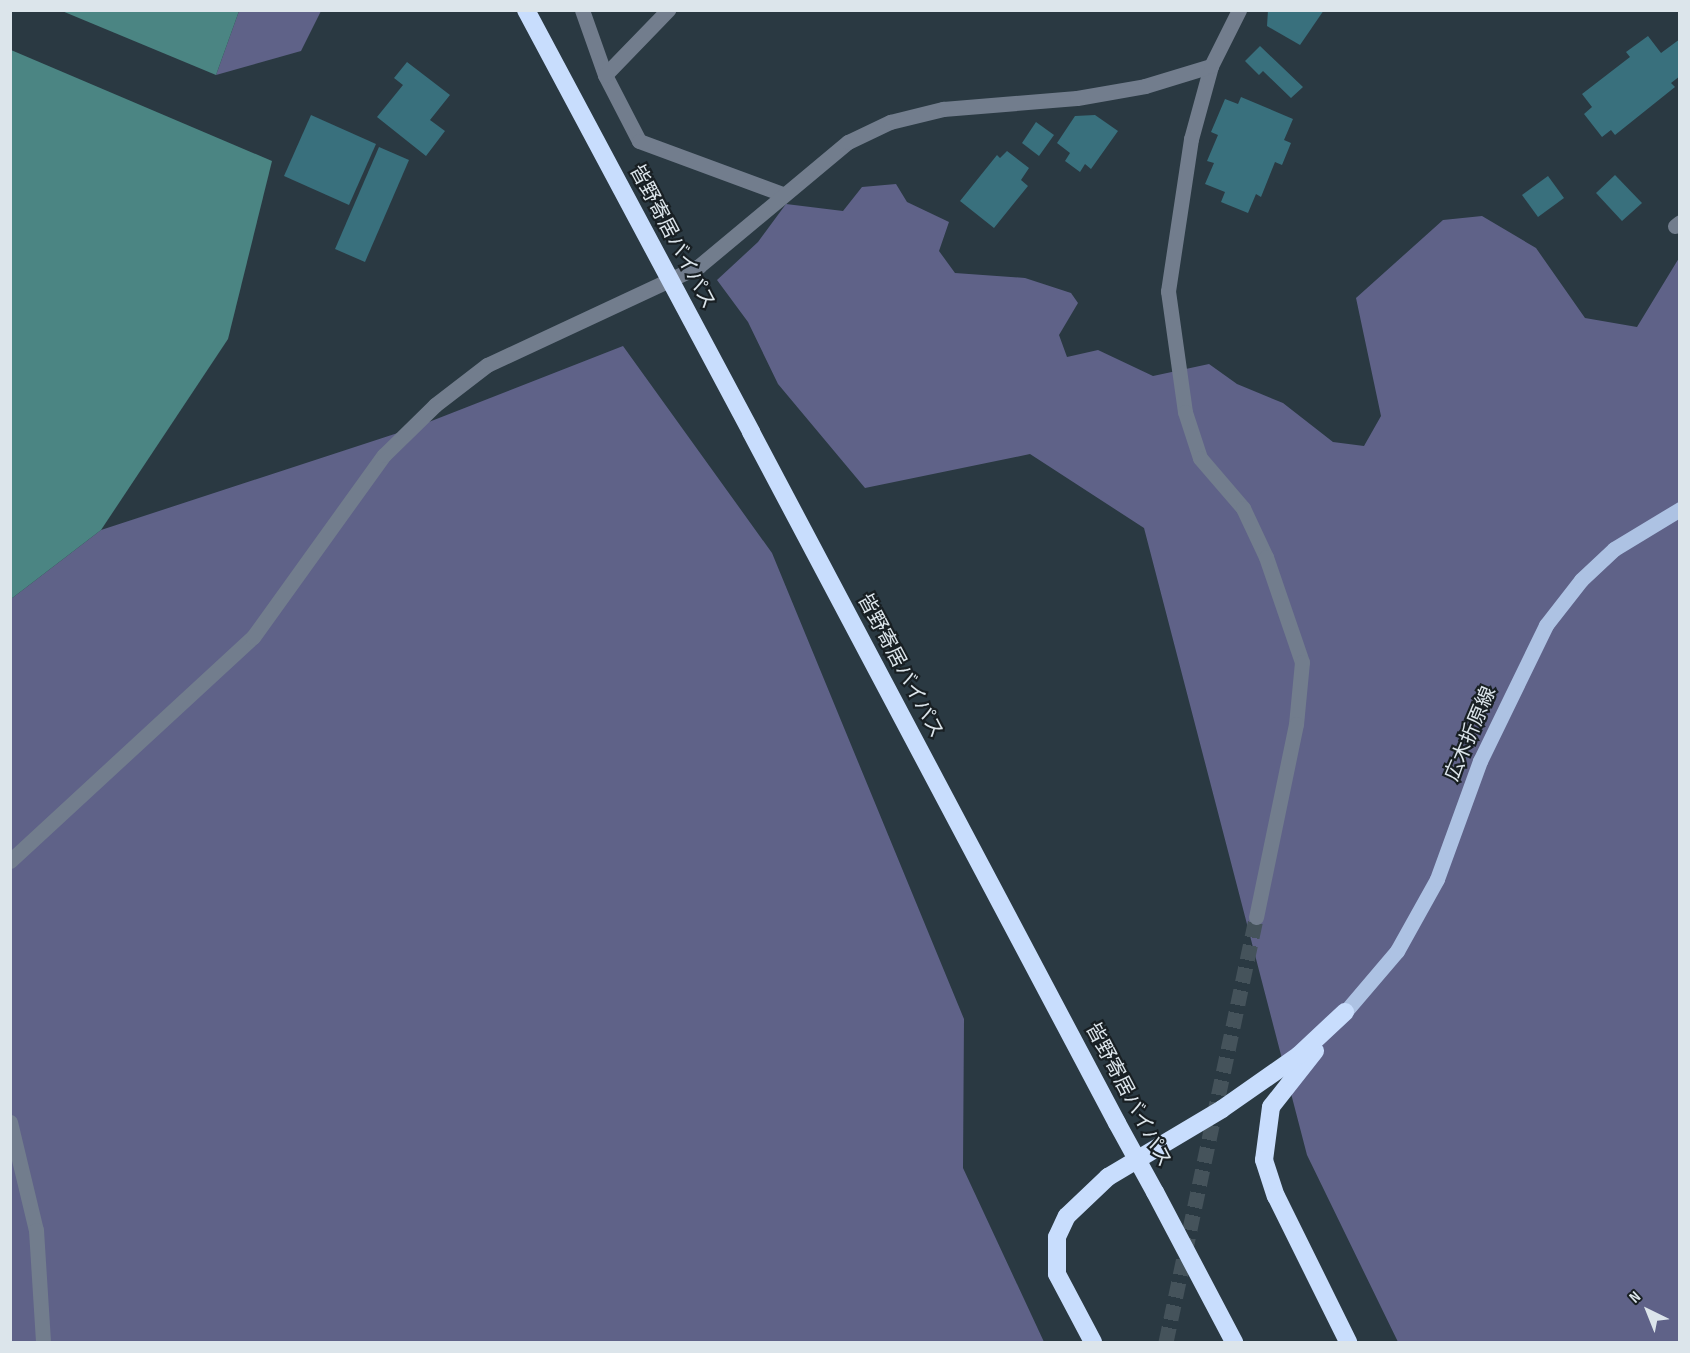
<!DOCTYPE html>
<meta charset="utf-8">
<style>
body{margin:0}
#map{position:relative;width:1690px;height:1353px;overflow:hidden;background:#2a3942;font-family:"Sofia Sans Condensed","Noto Sans JP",sans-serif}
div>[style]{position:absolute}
.forest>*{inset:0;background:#5f6288}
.water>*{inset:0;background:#4b8583}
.building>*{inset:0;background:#39707d}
.minor-tunnel>*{height:15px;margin-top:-7.5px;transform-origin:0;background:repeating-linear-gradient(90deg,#45535b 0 15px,transparent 0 23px)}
.minor>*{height:15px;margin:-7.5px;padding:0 7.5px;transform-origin:7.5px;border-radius:7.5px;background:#727d8d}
.major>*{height:15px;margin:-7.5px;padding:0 7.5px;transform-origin:7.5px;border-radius:7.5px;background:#adc2e3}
.highway>*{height:18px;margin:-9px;padding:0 9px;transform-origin:9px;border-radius:9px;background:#c8ddfd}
.highway-bridge>*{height:18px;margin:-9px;padding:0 9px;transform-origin:9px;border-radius:9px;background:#c8ddfd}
span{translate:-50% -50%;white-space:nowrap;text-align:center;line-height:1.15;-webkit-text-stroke:4.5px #181f23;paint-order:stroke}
.street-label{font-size:20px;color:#dce5eb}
.frame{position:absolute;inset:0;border:12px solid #dce5eb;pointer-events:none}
.north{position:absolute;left:1618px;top:1281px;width:60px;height:60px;-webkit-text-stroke:4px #181f23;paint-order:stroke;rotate:317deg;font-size:16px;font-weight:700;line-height:24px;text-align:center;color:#dce5eb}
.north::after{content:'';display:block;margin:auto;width:21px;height:27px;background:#dce5eb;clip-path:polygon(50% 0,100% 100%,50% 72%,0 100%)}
</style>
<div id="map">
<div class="forest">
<div style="clip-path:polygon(239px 11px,321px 11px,301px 51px,216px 75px)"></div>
<div style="clip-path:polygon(896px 184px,907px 202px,949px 222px,939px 251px,955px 273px,1025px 278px,1071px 293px,1078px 303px,1059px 335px,1067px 357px,1098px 350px,1153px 376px,1209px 364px,1237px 384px,1283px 403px,1333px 442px,1364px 446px,1381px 416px,1356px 298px,1443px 220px,1482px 216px,1536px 248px,1585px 318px,1637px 327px,1679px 258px,1679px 1342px,1398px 1342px,1307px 1155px,1144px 528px,1030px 454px,865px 488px,778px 384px,748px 322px,717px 280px,758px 242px,786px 204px,843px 211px,862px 187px)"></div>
<div style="clip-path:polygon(623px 346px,772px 553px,964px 1019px,963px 1168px,1044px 1342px,11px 1342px,11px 599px,101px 530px,416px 427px)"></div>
</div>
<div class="water">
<div style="clip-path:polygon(62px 11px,239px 11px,216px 75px)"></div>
<div style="clip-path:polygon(11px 50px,272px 161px,228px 339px,101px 530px,11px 599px)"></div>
</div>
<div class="building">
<div style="clip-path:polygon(1268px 10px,1324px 10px,1300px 45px,1267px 26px)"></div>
<div style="clip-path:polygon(1648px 36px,1661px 53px,1680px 39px,1680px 76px,1671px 83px,1675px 87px,1615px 135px,1611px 130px,1602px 137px,1584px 114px,1592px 107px,1582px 94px,1630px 57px,1626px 52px)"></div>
<div style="clip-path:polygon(1260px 46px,1303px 87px,1291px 98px,1263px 71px,1259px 75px,1245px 61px)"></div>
<div style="clip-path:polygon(407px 62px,450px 95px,430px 120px,445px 131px,426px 156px,377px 117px,403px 85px,394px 78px)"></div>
<div style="clip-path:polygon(1241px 97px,1293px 119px,1284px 140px,1291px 143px,1282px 165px,1275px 162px,1261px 197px,1256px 194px,1248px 213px,1221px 202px,1225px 192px,1205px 184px,1214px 163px,1207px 161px,1218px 135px,1211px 132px,1225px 99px,1238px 104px)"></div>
<div style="clip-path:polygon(311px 115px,376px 144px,349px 205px,284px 176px)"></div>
<div style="clip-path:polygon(1095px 115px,1118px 131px,1091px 169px,1085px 164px,1080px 172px,1065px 161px,1070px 153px,1057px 143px,1075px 116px)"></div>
<div style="clip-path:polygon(1036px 122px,1054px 135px,1039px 156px,1022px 143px)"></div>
<div style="clip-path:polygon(379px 147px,409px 160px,365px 262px,335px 249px)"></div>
<div style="clip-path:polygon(1007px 151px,1029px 168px,1021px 180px,1028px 186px,994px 228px,960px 201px,997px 155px,1000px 158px)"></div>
<div style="clip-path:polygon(1615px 175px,1642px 203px,1622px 221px,1596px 193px)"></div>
<div style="clip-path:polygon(1548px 176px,1564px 198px,1538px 217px,1522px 195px)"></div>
</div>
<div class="minor-tunnel">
<div style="left:1166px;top:1342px;width:434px;rotate:-78deg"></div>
</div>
<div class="minor">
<div style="left:582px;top:10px;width:69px;rotate:70.5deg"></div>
<div style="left:605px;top:75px;width:74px;rotate:62.7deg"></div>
<div style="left:639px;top:141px;width:153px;rotate:20.3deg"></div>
<div style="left:1211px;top:66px;width:76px;rotate:105.3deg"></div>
<div style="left:1191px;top:139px;width:154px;rotate:98.6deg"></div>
<div style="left:1168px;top:291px;width:122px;rotate:82deg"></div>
<div style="left:1185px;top:412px;width:48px;rotate:71.9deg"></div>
<div style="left:1200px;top:458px;width:66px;rotate:49.3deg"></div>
<div style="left:1243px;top:508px;width:54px;rotate:64.9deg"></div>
<div style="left:1266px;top:557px;width:111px;rotate:71.1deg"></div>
<div style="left:1302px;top:662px;width:62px;rotate:95.5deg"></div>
<div style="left:1296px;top:724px;width:197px;rotate:101.7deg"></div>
<div style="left:605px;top:75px;width:91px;rotate:-45.9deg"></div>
<div style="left:1675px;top:226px;width:6px;rotate:-39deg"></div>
<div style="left:10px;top:861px;width:330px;rotate:-42.7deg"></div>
<div style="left:253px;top:637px;width:224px;rotate:-54.3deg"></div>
<div style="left:384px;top:455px;width:71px;rotate:-44.4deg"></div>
<div style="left:435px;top:405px;width:66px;rotate:-37.6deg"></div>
<div style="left:487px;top:365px;width:234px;rotate:-25deg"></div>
<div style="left:699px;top:266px;width:194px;rotate:-39.8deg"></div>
<div style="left:848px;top:142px;width:47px;rotate:-25.5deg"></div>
<div style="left:890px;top:122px;width:55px;rotate:-13.8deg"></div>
<div style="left:943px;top:109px;width:134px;rotate:-4.7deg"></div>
<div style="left:1077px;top:98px;width:69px;rotate:-10deg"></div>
<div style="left:1145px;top:86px;width:69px;rotate:-16.9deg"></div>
<div style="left:1211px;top:66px;width:63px;rotate:-63.4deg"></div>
<div style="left:10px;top:1122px;width:111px;rotate:76.5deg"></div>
<div style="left:36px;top:1230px;width:112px;rotate:86.4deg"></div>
</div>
<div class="major">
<div style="left:1345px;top:1012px;width:80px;rotate:-49.6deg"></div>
<div style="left:1397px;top:951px;width:82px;rotate:-60.9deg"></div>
<div style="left:1437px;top:879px;width:126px;rotate:-70deg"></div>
<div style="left:1480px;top:761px;width:151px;rotate:-64.1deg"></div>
<div style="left:1546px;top:625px;width:57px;rotate:-52.1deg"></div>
<div style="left:1581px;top:580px;width:45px;rotate:-43.2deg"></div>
<div style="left:1614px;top:549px;width:77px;rotate:-31.2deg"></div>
</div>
<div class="highway">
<div style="left:751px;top:432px;width:782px;rotate:62.09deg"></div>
<div style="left:1315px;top:1051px;width:71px;rotate:128.2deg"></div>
<div style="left:1271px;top:1107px;width:53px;rotate:97.5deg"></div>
<div style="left:1264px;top:1160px;width:38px;rotate:72deg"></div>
<div style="left:1276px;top:1196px;width:163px;rotate:63.7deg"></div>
<div style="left:1155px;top:1192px;width:170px;rotate:62.2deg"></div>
<div style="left:1093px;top:1342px;width:77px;rotate:-117.9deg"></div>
<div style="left:1057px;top:1274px;width:37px;rotate:-90deg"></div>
<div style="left:1057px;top:1237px;width:23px;rotate:-65deg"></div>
<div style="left:1067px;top:1216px;width:57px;rotate:-43.6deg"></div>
<div style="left:1108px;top:1177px;width:133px;rotate:-30.8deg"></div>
<div style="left:1222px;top:1109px;width:94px;rotate:-35deg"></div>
<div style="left:1299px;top:1055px;width:63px;rotate:-43.1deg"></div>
</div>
<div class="highway-bridge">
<div style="left:526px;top:10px;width:478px;rotate:61.9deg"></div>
<div style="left:1117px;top:1123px;width:79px;rotate:61.2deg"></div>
</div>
<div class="street-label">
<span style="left:672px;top:237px;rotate:62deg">皆野寄居バイパス</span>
<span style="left:900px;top:666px;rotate:62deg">皆野寄居バイパス</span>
<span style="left:1471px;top:734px;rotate:-67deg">広木折原線</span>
<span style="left:1128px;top:1095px;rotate:62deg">皆野寄居バイパス</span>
</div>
<div class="frame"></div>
<div class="north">N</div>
</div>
